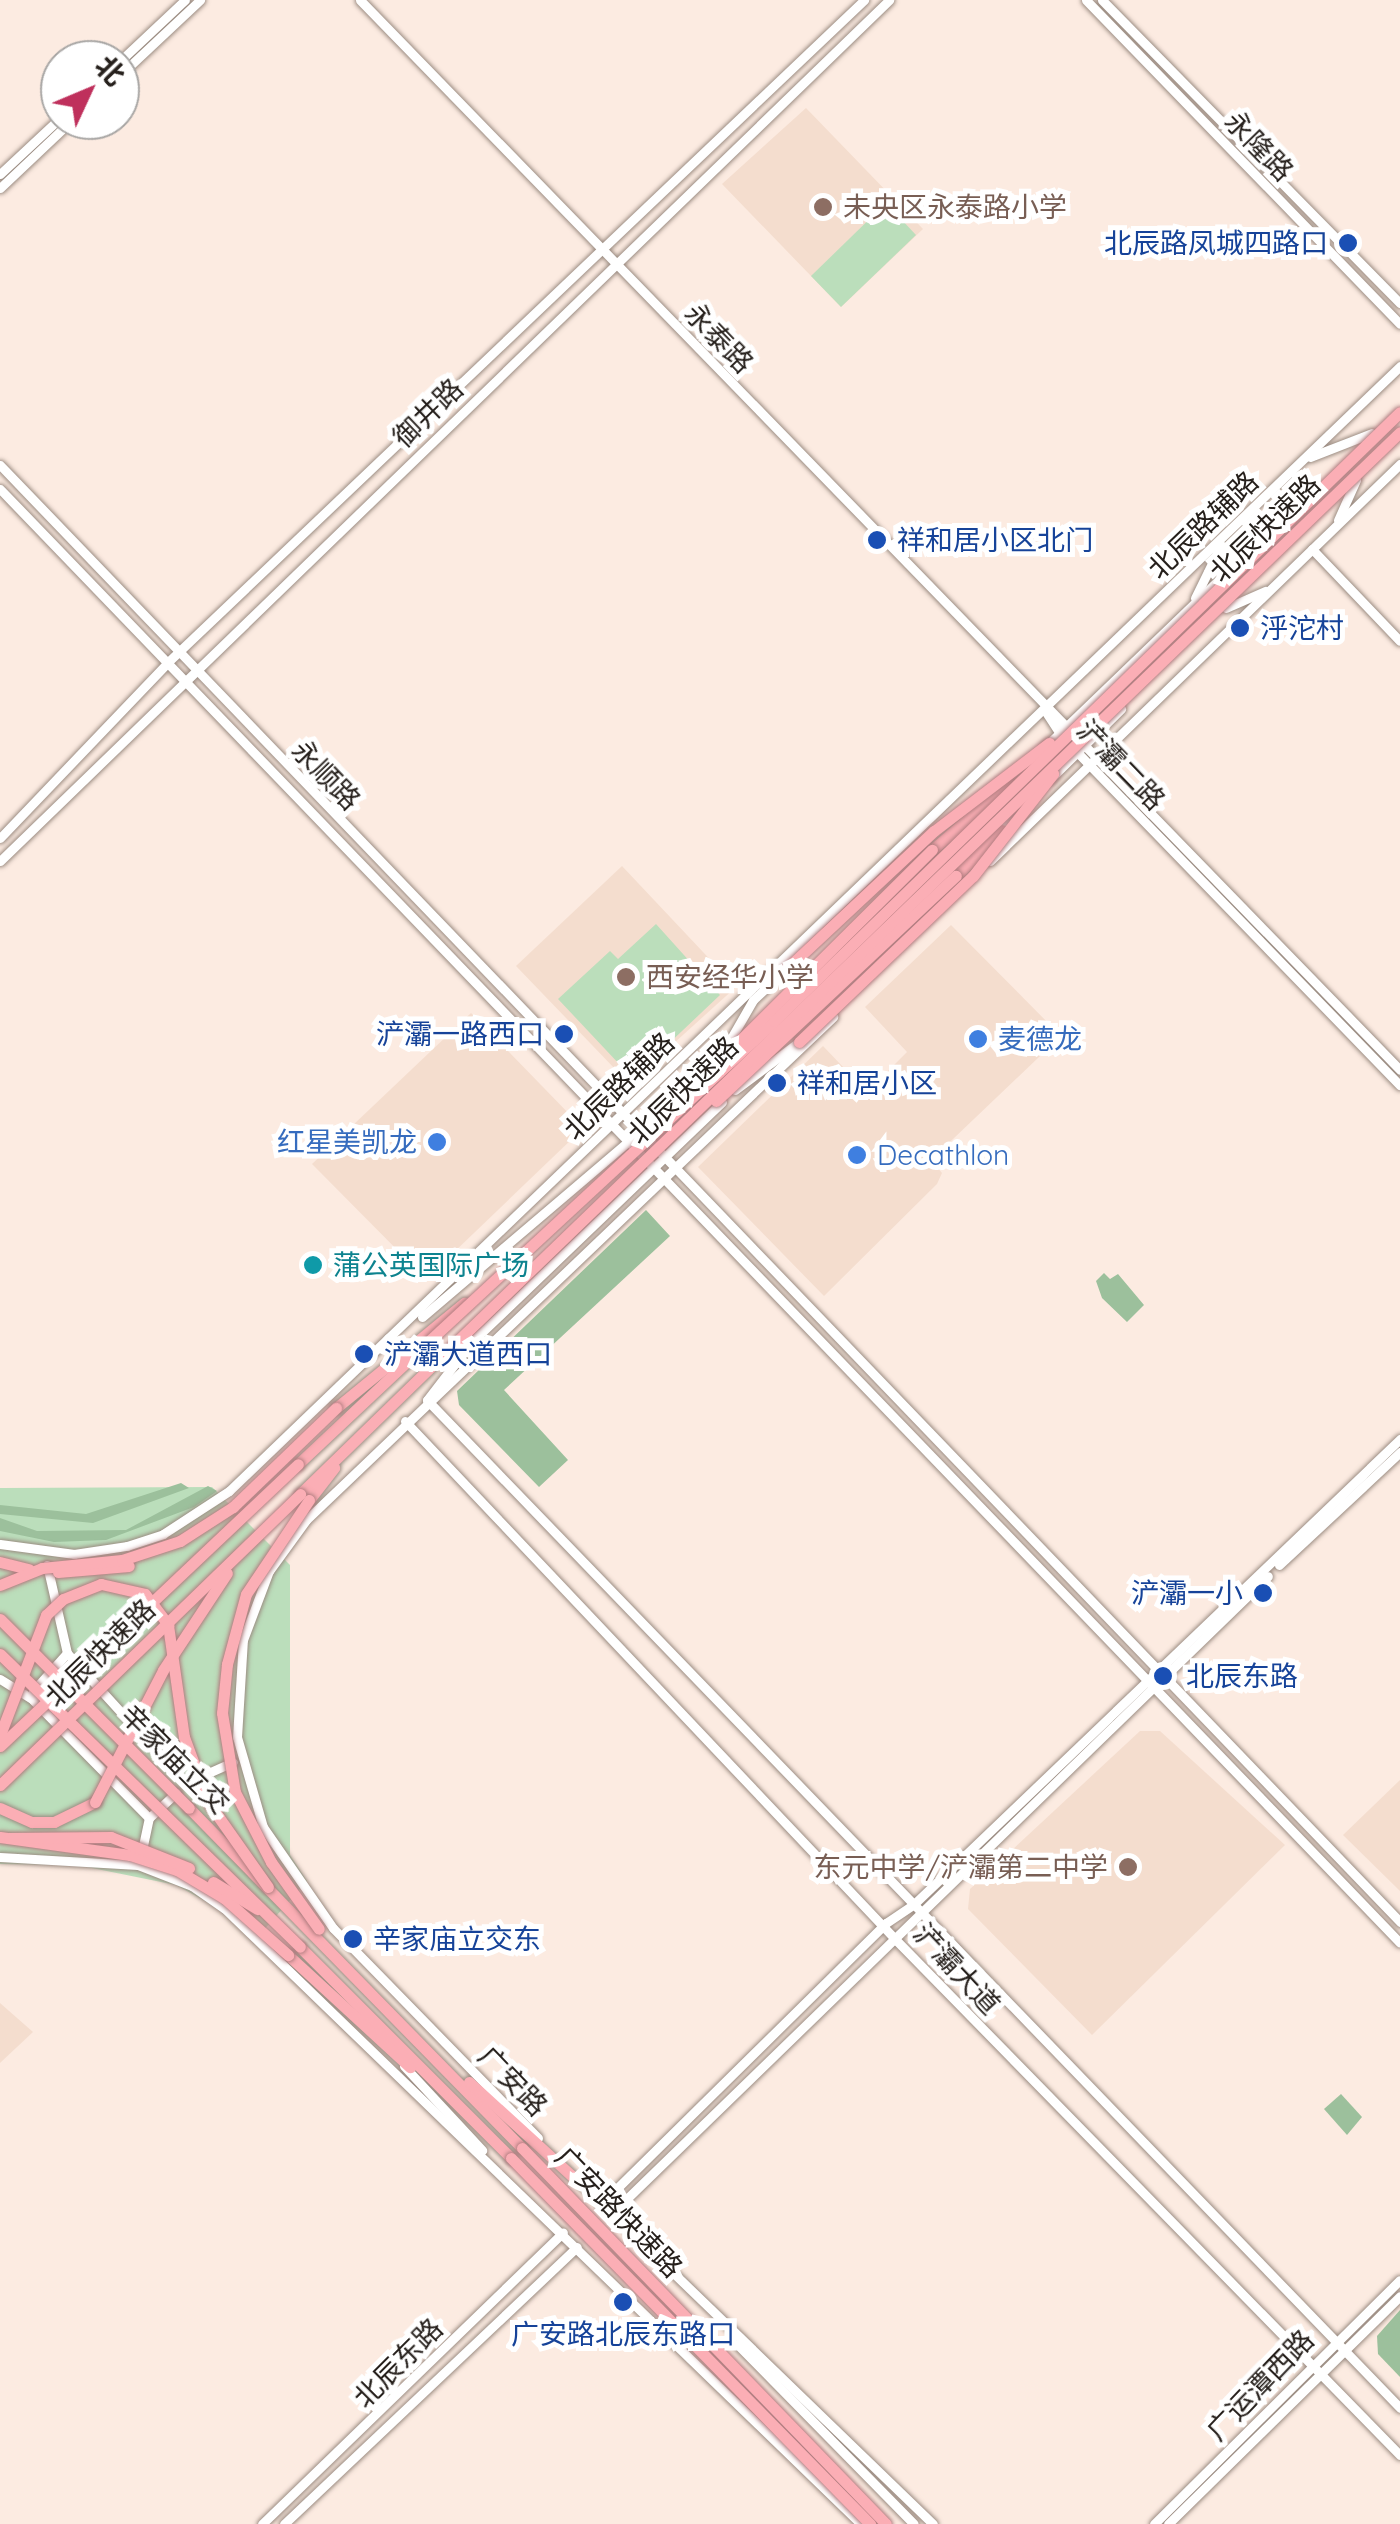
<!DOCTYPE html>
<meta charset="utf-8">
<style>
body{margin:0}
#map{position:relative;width:1400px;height:2524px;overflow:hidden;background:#fcebe1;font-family:Quicksand,"Noto Sans SC",sans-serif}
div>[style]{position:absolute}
.built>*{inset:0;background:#f4ddce}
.green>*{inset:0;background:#bbdebb}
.forest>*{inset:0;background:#9cc09c}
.roads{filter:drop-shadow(0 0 2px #9b8c82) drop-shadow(0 0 2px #9b8c82)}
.secondary>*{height:9px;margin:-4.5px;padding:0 4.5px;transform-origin:4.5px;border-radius:4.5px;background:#fff}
.highway>*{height:11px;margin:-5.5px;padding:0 5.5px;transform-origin:5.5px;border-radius:5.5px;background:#fbaeb5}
.bridges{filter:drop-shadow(0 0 2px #b07c7f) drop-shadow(0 0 2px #b07c7f)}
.highway-bridge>*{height:11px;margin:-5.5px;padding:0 5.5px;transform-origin:5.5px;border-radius:5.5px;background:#fbaeb5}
.dots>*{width:28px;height:28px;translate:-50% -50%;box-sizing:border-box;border:5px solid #fff;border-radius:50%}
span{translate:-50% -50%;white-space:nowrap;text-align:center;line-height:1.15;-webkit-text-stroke:10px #fff;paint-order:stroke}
.street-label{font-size:28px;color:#26201c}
.education-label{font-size:28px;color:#785e54}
.left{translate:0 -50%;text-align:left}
.right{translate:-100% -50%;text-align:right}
.transit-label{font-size:28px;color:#164399}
.shop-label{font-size:28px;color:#366cbe}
.culture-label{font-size:28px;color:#0d838f}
.north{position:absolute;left:40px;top:40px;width:100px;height:100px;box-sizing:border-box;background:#fff;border:2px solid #a8a6a4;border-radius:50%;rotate:46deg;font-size:28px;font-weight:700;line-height:40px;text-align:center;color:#26201c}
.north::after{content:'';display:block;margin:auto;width:35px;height:45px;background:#bf305c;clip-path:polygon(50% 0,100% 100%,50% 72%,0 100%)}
</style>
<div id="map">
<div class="built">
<div style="clip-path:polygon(806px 108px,923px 229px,841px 307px,722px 184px)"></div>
<div style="clip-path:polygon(622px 866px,736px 987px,642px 1072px,616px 1070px,516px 966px)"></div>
<div style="clip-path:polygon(951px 925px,1061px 1036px,931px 1160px,942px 1173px,937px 1184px,824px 1296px,698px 1167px,823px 1046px,867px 1092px,907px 1052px,865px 1007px)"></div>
<div style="clip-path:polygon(471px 1013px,576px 1121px,574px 1137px,426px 1279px,312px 1164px)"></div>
<div style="clip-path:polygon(1140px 1731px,1160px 1731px,1285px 1845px,1092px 2035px,968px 1909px,970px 1889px)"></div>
<div style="clip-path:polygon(1400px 1780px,1400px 1891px,1343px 1835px)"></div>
<div style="clip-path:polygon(0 2003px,33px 2032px,0 2063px)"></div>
</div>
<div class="green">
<div style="clip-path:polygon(886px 203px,916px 235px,841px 307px,811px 276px)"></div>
<div style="clip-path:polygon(656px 924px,720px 995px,643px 1068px,621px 1066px,558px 999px,610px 951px,618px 959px)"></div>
<div style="clip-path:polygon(212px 1487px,290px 1565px,290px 1855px,307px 1881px,255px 1940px,216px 1907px,176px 1885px,77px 1865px,0 1864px,0 1488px)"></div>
</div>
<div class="forest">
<div style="clip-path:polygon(646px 1210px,670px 1236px,504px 1390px,568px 1460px,539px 1487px,459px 1405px,457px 1391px)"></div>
<div style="clip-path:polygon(1104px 1273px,1110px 1279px,1118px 1274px,1144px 1305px,1127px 1322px,1102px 1298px,1096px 1281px)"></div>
<div style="clip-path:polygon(181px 1483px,189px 1488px,93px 1523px,0 1514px,0 1505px,86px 1514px)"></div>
<div style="clip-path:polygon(208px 1486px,217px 1491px,194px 1507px,106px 1540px,54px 1542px,0 1531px,0 1518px,37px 1531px,126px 1530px)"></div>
<div style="clip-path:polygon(1341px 2094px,1362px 2117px,1347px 2135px,1324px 2109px)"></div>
<div style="clip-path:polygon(1400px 2310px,1400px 2377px,1378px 2354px,1377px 2336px)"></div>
</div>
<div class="roads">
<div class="secondary">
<div style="left:360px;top:0;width:1492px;rotate:45.81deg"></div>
<div style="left:1086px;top:0;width:451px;rotate:45.9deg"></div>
<div style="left:1102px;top:0;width:425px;rotate:45.5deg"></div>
<div style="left:120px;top:61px;width:89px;rotate:-43.2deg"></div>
<div style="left:120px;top:75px;width:110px;rotate:-43.2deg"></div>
<div style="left:0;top:174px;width:82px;rotate:-43deg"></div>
<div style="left:0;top:188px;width:99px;rotate:-43.4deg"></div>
<div style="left:1310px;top:457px;width:66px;rotate:-21.2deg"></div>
<div style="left:0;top:465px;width:2021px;rotate:46.14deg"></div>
<div style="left:0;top:489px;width:2018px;rotate:46.08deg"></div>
<div style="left:1338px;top:520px;width:44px;rotate:-65.8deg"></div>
<div style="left:1312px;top:549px;width:127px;rotate:46.3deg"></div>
<div style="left:1195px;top:598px;width:59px;rotate:-63.9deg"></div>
<div style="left:1226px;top:608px;width:43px;rotate:-23.6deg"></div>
<div style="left:1044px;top:709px;width:31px;rotate:57deg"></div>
<div style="left:1045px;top:747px;width:354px;rotate:-43.9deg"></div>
<div style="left:1075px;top:750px;width:467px;rotate:45.9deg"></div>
<div style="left:1050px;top:779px;width:100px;rotate:-44.6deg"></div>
<div style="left:997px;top:831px;width:34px;rotate:-45deg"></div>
<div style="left:0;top:838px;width:243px;rotate:-46.3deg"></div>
<div style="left:168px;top:662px;width:961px;rotate:-43.57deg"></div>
<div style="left:0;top:861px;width:1238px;rotate:-44.08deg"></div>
<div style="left:990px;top:861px;width:571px;rotate:-44.08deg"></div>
<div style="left:722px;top:1054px;width:62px;rotate:-60.1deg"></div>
<div style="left:753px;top:1000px;width:40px;rotate:-43deg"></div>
<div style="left:735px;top:1090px;width:80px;rotate:-36.9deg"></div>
<div style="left:722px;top:1102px;width:348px;rotate:136.2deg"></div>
<div style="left:471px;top:1343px;width:72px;rotate:127.7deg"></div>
<div style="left:427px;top:1400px;width:1401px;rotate:46.01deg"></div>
<div style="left:422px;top:1317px;width:353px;rotate:-40.4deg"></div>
<div style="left:405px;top:1421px;width:713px;rotate:46.59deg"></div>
<div style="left:895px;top:1939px;width:722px;rotate:45.62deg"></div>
<div style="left:0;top:1544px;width:75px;rotate:7.7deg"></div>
<div style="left:74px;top:1554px;width:54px;rotate:-8.6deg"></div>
<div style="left:127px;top:1546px;width:38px;rotate:-18deg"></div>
<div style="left:163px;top:1534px;width:79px;rotate:-33.1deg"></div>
<div style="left:229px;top:1491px;width:1624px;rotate:-43.85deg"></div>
<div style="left:47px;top:1565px;width:90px;rotate:77.2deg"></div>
<div style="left:67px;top:1653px;width:177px;rotate:47.7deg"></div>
<div style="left:1279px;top:1565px;width:166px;rotate:-43deg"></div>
<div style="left:0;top:1679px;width:39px;rotate:32deg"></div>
<div style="left:33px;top:1700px;width:165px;rotate:45.5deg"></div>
<div style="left:33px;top:1691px;width:51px;rotate:-48.2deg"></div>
<div style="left:197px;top:1778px;width:39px;rotate:-24deg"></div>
<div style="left:141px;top:1855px;width:38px;rotate:-78deg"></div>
<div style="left:149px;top:1818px;width:37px;rotate:-43deg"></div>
<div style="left:0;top:1857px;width:138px;rotate:3.3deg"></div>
<div style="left:138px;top:1865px;width:58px;rotate:21.3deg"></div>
<div style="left:192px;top:1886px;width:39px;rotate:35deg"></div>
<div style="left:224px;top:1908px;width:886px;rotate:44.04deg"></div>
<div style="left:404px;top:2066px;width:115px;rotate:47.1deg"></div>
<div style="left:538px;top:2138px;width:293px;rotate:-134.3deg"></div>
<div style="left:333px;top:1928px;width:123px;rotate:-124.7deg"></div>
<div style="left:263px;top:1827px;width:94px;rotate:-106.1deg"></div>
<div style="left:237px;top:1737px;width:97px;rotate:-86.5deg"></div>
<div style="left:243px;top:1640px;width:74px;rotate:-69.4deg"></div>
<div style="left:269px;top:1571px;width:63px;rotate:-54deg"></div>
<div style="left:306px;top:1520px;width:729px;rotate:-43.67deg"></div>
<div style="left:572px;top:2175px;width:502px;rotate:44.03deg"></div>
<div style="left:600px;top:2205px;width:402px;rotate:-44.6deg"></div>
<div style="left:886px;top:1923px;width:34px;rotate:-34deg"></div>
<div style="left:914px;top:1904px;width:673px;rotate:-43.73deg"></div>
<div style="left:610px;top:2215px;width:917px;rotate:-44.16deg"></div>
<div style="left:737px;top:2344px;width:252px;rotate:45.5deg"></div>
<div style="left:262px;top:2524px;width:419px;rotate:-44.1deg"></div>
<div style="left:284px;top:2524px;width:403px;rotate:-43.4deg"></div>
<div style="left:1154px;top:2524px;width:346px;rotate:-44.8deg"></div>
<div style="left:1168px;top:2524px;width:325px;rotate:-44.5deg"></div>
</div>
<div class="highway">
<div style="left:932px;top:850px;width:102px;rotate:-41deg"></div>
<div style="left:956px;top:876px;width:65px;rotate:-45deg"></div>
<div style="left:336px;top:1408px;width:166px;rotate:-39.4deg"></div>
<div style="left:298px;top:1464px;width:181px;rotate:-43.2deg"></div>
<div style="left:300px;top:1494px;width:201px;rotate:-44.2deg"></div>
<div style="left:309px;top:1500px;width:41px;rotate:-52deg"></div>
<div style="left:0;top:1808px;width:35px;rotate:24deg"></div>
<div style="left:32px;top:1822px;width:22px"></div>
<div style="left:54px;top:1822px;width:46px;rotate:-26deg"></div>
<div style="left:189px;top:1808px;width:476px;rotate:45.6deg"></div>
<div style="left:300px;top:1947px;width:298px;rotate:45deg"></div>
<div style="left:288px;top:1955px;width:166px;rotate:42.6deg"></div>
<div style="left:469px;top:2082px;width:141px;rotate:42.4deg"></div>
</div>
</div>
<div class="bridges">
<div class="highway-bridge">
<div style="left:782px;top:973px;width:208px;rotate:-43.1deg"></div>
<div style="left:934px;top:831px;width:145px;rotate:-37.4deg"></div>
<div style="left:799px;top:1042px;width:240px;rotate:-43.7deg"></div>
<div style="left:973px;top:876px;width:130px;rotate:-51.9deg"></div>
<div style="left:690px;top:1090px;width:341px;rotate:-44.8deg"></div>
<div style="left:716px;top:1101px;width:329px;rotate:-43.2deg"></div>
<div style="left:430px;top:1340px;width:469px;rotate:-42.8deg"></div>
<div style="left:774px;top:1021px;width:873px;rotate:-44.21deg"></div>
<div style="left:444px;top:1354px;width:1328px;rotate:-43.96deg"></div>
<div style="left:309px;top:1500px;width:113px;rotate:123.8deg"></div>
<div style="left:246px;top:1594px;width:73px;rotate:105.2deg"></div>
<div style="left:227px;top:1664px;width:49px;rotate:95.8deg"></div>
<div style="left:222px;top:1713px;width:80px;rotate:80.7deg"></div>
<div style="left:235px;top:1792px;width:79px;rotate:62.8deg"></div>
<div style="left:271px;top:1862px;width:82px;rotate:54.4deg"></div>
<div style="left:0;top:1562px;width:30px;rotate:14deg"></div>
<div style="left:58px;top:1572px;width:71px;rotate:-4.8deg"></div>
<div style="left:0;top:1585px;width:45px;rotate:-22deg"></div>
<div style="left:42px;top:1568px;width:80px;rotate:-5.7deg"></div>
<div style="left:122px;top:1560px;width:61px;rotate:-18.1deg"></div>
<div style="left:180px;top:1541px;width:63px;rotate:-32.7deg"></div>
<div style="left:233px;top:1507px;width:143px;rotate:-43.9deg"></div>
<div style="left:0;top:1619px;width:267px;rotate:45deg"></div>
<div style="left:0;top:1654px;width:419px;rotate:44.3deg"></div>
<div style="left:0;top:1735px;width:129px;rotate:-69deg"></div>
<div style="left:46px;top:1615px;width:23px;rotate:-43deg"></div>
<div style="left:63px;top:1599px;width:41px;rotate:-21.5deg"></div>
<div style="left:101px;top:1584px;width:45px;rotate:12.8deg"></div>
<div style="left:145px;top:1594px;width:39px;rotate:53deg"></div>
<div style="left:168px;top:1625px;width:113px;rotate:81.9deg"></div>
<div style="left:184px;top:1737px;width:69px;rotate:69.7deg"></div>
<div style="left:208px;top:1802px;width:104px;rotate:54.8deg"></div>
<div style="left:0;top:1746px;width:410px;rotate:-43.4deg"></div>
<div style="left:0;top:1785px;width:418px;rotate:-44.1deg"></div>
<div style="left:95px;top:1802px;width:148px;rotate:-62.7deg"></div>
<div style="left:163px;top:1670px;width:116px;rotate:-56.6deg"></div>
<div style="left:0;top:1837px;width:131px;rotate:7.9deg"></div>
<div style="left:130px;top:1855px;width:49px;rotate:17.7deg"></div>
<div style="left:177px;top:1870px;width:55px;rotate:30.8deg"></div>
<div style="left:224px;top:1898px;width:86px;rotate:41.7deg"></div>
<div style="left:9px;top:1838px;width:102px;rotate:-0.6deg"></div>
<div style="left:111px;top:1837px;width:84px;rotate:21.7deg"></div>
<div style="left:213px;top:1882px;width:52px;rotate:31.5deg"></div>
<div style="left:522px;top:2148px;width:523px;rotate:45.93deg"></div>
<div style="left:511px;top:2158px;width:513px;rotate:45.55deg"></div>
</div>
</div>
<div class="dots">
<div style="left:823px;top:207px;background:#8d6e63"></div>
<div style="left:1348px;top:243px;background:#1a4fb4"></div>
<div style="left:877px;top:540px;background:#1a4fb4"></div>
<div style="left:1240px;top:628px;background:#1a4fb4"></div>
<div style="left:626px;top:977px;background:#8d6e63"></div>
<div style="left:564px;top:1034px;background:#1a4fb4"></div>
<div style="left:978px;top:1039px;background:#3f7fe0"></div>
<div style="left:777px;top:1083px;background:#1a4fb4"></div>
<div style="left:437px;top:1142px;background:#3f7fe0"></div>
<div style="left:857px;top:1155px;background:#3f7fe0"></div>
<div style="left:313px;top:1265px;background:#0f9aa8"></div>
<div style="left:364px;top:1354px;background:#1a4fb4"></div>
<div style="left:1263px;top:1593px;background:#1a4fb4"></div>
<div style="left:1163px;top:1676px;background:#1a4fb4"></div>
<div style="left:1128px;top:1867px;background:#8d6e63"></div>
<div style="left:353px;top:1939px;background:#1a4fb4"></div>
<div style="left:623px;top:2302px;background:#1a4fb4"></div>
</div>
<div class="street-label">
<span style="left:1259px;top:146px;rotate:46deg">永隆路</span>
<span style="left:719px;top:338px;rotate:46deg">永泰路</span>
<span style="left:428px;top:413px;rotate:-44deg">御井路</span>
<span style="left:1203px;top:525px;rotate:-44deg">北辰路辅路</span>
<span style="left:1265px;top:528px;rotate:-44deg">北辰快速路</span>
<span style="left:1121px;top:765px;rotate:46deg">浐灞二路</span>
<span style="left:326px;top:775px;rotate:46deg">永顺路</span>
<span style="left:619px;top:1086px;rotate:-44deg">北辰路辅路</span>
<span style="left:683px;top:1090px;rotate:-44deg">北辰快速路</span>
<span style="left:100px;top:1653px;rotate:-44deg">北辰快速路</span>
<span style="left:175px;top:1759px;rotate:45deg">辛家庙立交</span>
<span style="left:957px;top:1969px;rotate:47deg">浐灞大道</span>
<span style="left:513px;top:2081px;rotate:46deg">广安路</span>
<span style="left:619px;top:2212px;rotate:46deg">广安路快速路</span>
<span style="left:398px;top:2363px;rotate:-45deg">北辰东路</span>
<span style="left:1260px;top:2385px;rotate:-46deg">广运潭西路</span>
</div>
<div class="education-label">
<span class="left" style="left:843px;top:207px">未央区永泰路小学</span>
<span class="left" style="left:646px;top:977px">西安经华小学</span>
<span class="right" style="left:1108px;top:1867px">东元中学/浐灞第二中学</span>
</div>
<div class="transit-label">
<span class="right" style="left:1328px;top:243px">北辰路凤城四路口</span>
<span class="left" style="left:897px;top:540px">祥和居小区北门</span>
<span class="left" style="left:1260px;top:628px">泘沱村</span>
<span class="right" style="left:544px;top:1034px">浐灞一路西口</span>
<span class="left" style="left:797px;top:1083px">祥和居小区</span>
<span class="left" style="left:384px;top:1354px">浐灞大道西口</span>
<span class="right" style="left:1243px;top:1593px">浐灞一小</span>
<span class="left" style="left:1186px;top:1676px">北辰东路</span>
<span class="left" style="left:373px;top:1939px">辛家庙立交东</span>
<span style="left:623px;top:2334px">广安路北辰东路口</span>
</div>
<div class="shop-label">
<span class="left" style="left:998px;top:1039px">麦德龙</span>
<span class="right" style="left:417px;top:1142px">红星美凯龙</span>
<span class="left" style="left:877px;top:1155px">Decathlon</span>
</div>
<div class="culture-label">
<span class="left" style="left:333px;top:1265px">蒲公英国际广场</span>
</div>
<div class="north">北</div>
</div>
